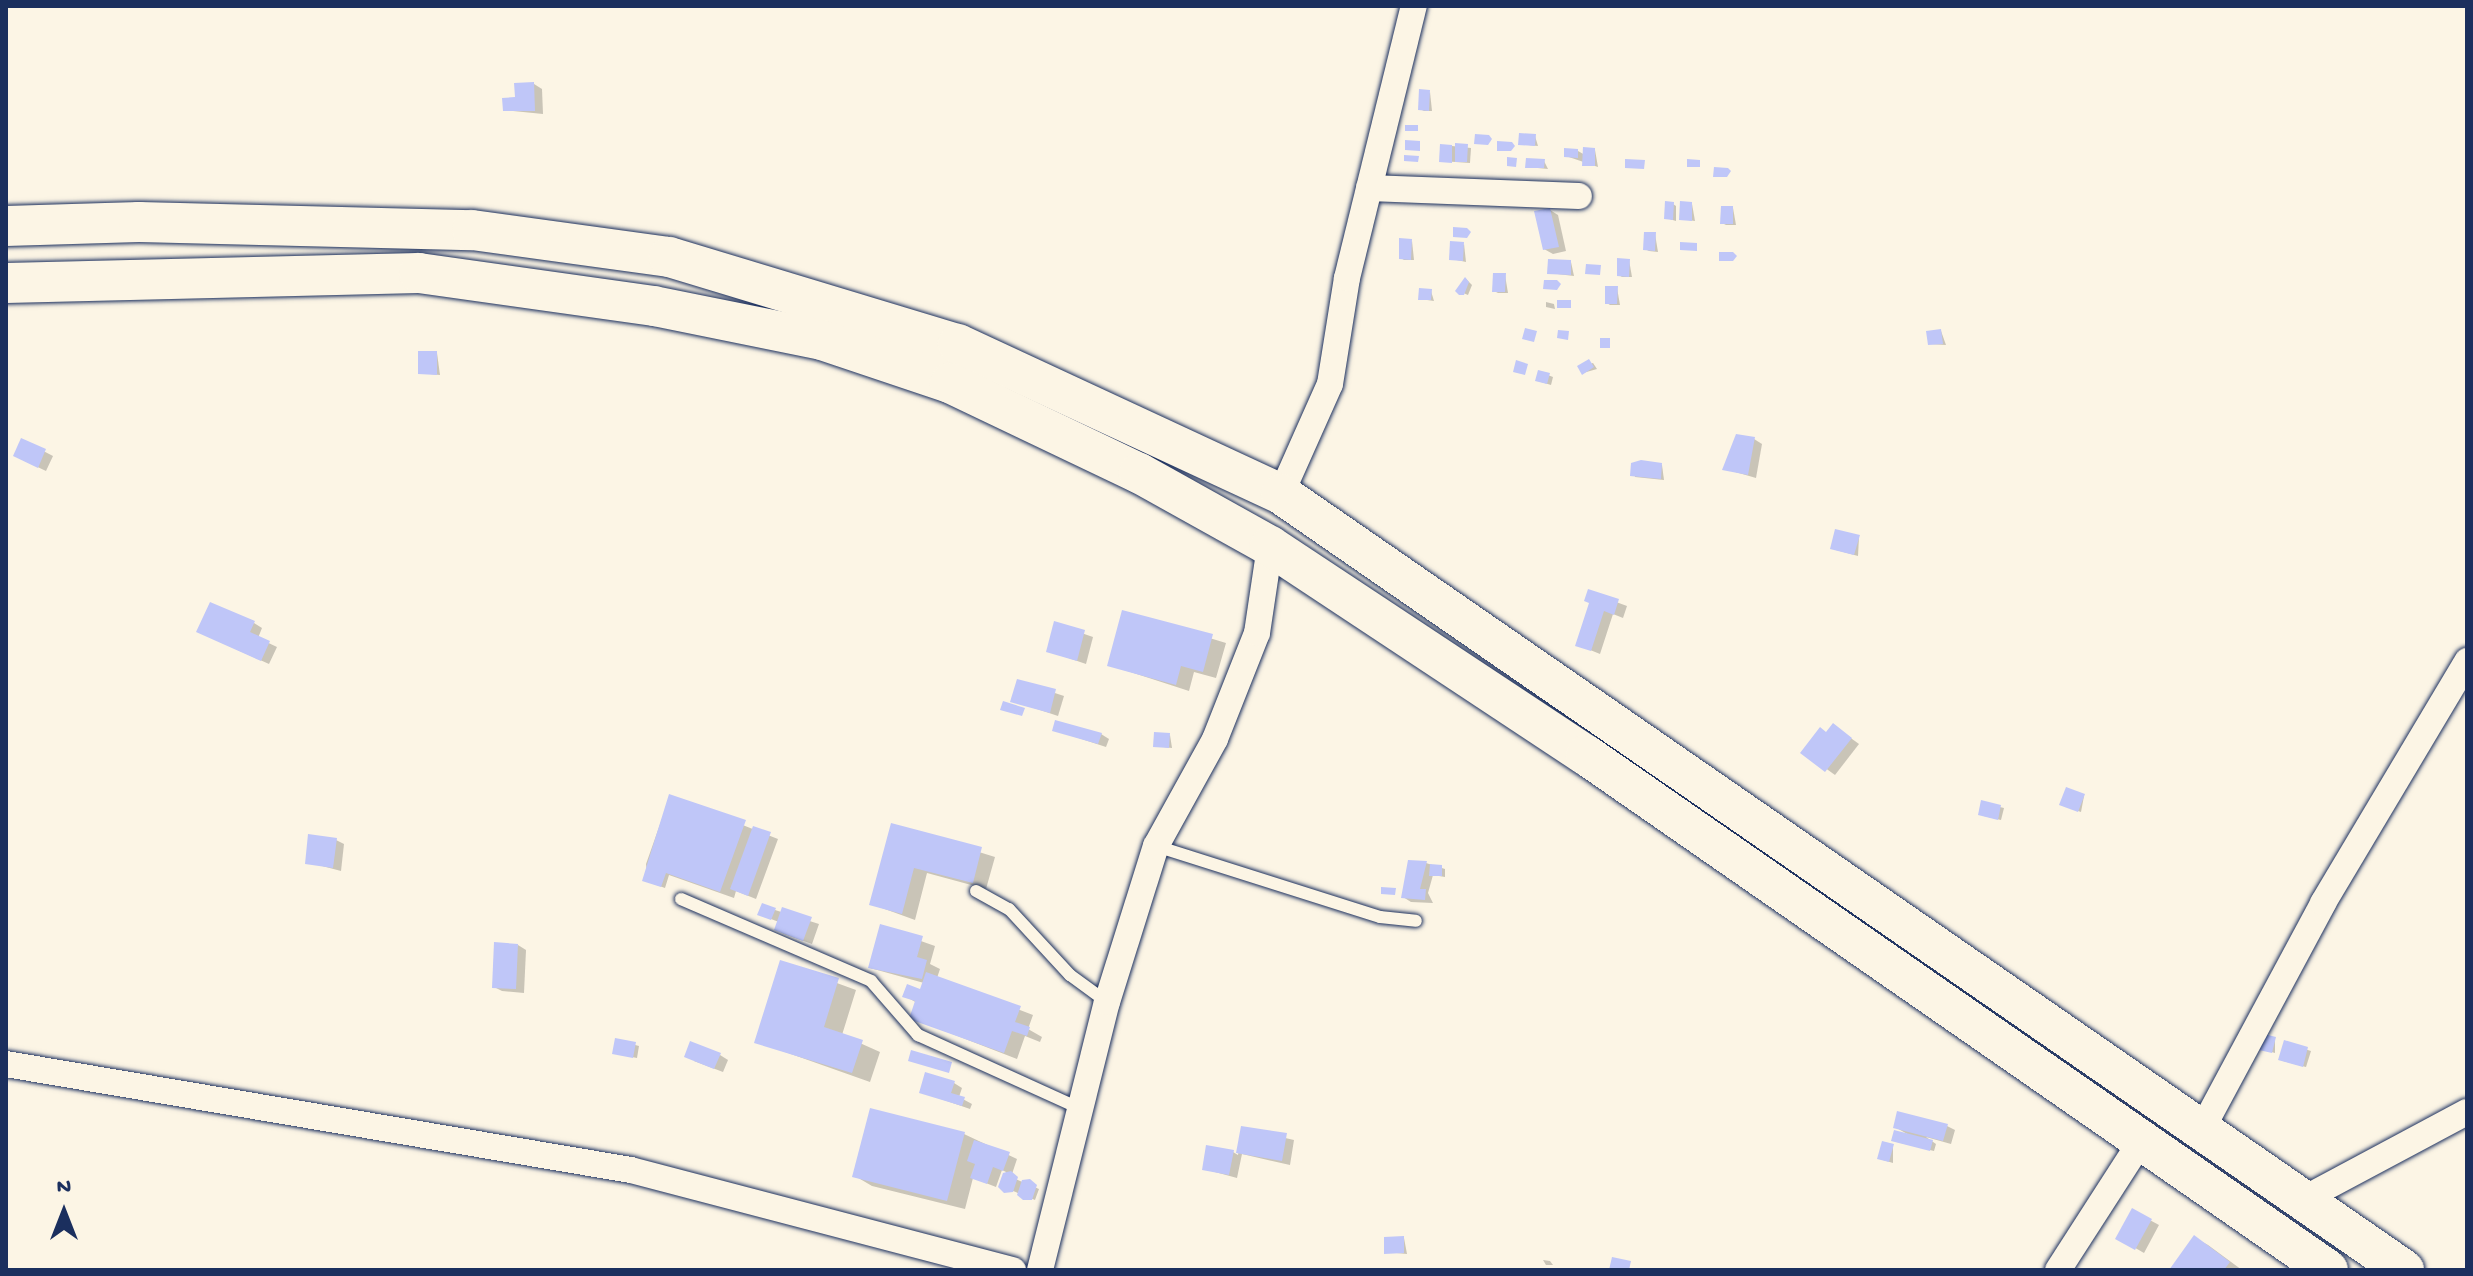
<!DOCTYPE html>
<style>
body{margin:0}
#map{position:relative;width:2473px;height:1276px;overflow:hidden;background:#fcf5e5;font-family:"Gochi Hand",sans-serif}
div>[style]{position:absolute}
.shadow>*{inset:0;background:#0003}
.building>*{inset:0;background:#bfc6f8}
.roads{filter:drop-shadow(0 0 2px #1b2f5e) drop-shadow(0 0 2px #1b2f5e)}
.service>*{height:12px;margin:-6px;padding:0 6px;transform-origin:6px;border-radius:6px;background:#fcf5e5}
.minor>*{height:26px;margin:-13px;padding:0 13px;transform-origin:13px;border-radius:13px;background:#fcf5e5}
.primary>*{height:40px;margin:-20px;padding:0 20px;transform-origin:20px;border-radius:20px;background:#fcf5e5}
span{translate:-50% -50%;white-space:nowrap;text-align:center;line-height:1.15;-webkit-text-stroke:6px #fcf5e5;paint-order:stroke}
.frame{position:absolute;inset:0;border:8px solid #1b2f5e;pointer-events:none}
.north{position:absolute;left:24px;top:1172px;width:80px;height:80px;-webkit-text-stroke:6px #fcf5e5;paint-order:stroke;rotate:0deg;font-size:22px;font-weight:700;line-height:32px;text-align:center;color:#1b2f5e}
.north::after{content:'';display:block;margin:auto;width:28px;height:36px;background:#1b2f5e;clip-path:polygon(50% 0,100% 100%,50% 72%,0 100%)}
</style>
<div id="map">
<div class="shadow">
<div style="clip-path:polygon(534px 84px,542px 89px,543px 114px,504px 110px)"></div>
<div style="clip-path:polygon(1430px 92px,1432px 111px,1424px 111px,1420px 109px)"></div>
<div style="clip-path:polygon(1535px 136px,1538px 146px,1520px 144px)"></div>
<div style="clip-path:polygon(1452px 146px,1471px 148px,1470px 163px,1441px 161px)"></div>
<div style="clip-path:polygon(1595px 150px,1598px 167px,1566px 156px,1578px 151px,1585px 155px)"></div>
<div style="clip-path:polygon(1544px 161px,1548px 169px,1527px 167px)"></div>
<div style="clip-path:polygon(1673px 204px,1676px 206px,1676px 221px,1666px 218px)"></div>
<div style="clip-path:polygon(1692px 204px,1695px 221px,1681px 219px)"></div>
<div style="clip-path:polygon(1733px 208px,1736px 225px,1726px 225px,1722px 223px)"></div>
<div style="clip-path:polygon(1550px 210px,1558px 215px,1566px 251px,1553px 254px,1544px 249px)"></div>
<div style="clip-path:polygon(1655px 234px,1658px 252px,1649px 251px,1645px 249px)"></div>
<div style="clip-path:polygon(1412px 241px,1414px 260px,1404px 260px,1401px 258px)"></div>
<div style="clip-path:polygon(1464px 244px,1466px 262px,1452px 259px)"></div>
<div style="clip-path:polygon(1629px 260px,1632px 277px,1622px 277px,1619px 275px)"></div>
<div style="clip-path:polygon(1571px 262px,1574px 276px,1549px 273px)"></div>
<div style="clip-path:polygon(1505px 275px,1508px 293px,1498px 293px,1494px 291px)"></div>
<div style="clip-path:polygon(1466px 279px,1472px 285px,1468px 295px,1461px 292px)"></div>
<div style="clip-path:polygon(1617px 288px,1620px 305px,1610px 305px,1607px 303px)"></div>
<div style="clip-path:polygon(1431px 291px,1434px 301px,1420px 299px)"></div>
<div style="clip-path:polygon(1546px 302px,1554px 304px,1555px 309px,1546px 307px)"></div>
<div style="clip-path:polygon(1941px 331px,1946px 345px,1929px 344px)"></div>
<div style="clip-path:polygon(437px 353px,440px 375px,420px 373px)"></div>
<div style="clip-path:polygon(1593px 363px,1597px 369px,1583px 373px,1580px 367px)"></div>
<div style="clip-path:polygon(1540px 372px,1553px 377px,1551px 385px,1541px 382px)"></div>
<div style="clip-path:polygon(1754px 439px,1762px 444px,1756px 478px,1725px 469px)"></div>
<div style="clip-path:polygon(22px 440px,53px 456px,46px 471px,23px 460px)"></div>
<div style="clip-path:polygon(1633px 465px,1662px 465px,1664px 480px,1635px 477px)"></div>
<div style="clip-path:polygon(1859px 537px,1858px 556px,1836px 550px)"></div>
<div style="clip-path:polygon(1589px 592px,1627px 606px,1623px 618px,1613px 614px,1600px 654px,1578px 645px,1591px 603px)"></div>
<div style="clip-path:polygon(1124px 612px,1226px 643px,1216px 678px,1194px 672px,1189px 691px,1109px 665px)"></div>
<div style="clip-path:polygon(254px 623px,262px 628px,258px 638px,277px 647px,269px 664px,207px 636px)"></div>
<div style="clip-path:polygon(1055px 624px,1093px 637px,1086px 664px,1048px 651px)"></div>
<div style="clip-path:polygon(1018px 681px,1064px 696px,1058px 716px,1013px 701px)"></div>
<div style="clip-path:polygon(1054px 730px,1101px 734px,1109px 739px,1106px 747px)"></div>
<div style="clip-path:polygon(1841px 731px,1859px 744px,1835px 775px,1803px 752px,1828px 733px)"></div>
<div style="clip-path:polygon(1170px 735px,1172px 748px,1155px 746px)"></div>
<div style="clip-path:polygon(670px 796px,778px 839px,756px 899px,736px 891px,734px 898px,669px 875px,665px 888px,648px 882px,646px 864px)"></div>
<div style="clip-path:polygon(2084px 796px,2081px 812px,2064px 806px)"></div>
<div style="clip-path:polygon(1983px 803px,2004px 808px,2001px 820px,1984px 816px)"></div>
<div style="clip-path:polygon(892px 825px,995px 857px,986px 889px,927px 873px,915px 920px,871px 904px)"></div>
<div style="clip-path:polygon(336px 840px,344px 844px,341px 871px,307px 862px)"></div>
<div style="clip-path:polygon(1426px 863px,1445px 869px,1445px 877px,1433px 875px,1428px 893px,1433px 903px,1411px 902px,1403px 897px)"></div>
<div style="clip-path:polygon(775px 910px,819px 924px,812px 944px,784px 934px,776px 929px,779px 922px,763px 916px)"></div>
<div style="clip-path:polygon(881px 927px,935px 946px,930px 964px,940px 969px,937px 978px,1033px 1015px,1028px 1029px,1042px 1037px,1040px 1042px,1025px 1036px,1017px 1059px,911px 1018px,917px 1003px,905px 996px,921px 992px,924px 983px,870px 968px)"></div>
<div style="clip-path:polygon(518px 945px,526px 950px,524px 993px,502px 991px,494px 987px)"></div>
<div style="clip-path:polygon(782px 963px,856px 990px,842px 1035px,880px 1052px,870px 1082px,757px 1042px)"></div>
<div style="clip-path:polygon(2275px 1039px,2275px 1053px,2265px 1050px)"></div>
<div style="clip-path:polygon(616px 1040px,639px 1046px,637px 1058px,617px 1054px)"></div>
<div style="clip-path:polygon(2285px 1043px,2311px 1051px,2306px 1067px,2283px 1061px)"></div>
<div style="clip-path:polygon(720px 1055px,728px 1060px,723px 1072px,694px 1061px)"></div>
<div style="clip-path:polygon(954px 1083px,962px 1088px,959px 1097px,972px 1104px,970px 1109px,921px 1092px)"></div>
<div style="clip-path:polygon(1947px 1126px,1955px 1130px,1951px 1144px,1926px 1137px,1936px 1144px,1934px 1151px,1897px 1142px,1909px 1135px,1895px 1127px)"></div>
<div style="clip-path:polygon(1242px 1128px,1294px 1140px,1290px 1165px,1242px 1154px,1237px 1178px,1204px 1169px,1233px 1152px,1238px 1155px)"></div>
<div style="clip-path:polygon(964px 1134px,1017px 1159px,1011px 1177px,1039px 1189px,1035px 1200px,1001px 1186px,1006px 1172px,1002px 1170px,996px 1187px,973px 1178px,965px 1209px,872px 1186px,855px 1176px)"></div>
<div style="clip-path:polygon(1893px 1146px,1893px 1163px,1883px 1160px)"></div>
<div style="clip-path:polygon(2133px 1211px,2159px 1225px,2144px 1253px,2118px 1238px)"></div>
<div style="clip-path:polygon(1404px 1238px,1407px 1254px,1386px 1252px)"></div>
<div style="clip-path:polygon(2195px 1238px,2208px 1245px,2242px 1270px,2171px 1270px)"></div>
<div style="clip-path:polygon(1543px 1260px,1550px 1261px,1553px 1265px,1546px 1265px)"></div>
</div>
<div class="building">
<div style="clip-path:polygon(534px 82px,535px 111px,503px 111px,502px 98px,515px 97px,514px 83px)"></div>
<div style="clip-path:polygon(1419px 89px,1430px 90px,1429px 111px,1418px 110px)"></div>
<div style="clip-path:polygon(1405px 125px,1418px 125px,1418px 131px,1405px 131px)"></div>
<div style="clip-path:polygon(1519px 133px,1536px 134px,1535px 146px,1518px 145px)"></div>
<div style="clip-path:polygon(1475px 134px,1489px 135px,1492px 139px,1488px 145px,1474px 144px)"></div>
<div style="clip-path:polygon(1405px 140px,1420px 141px,1420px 151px,1405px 150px)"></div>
<div style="clip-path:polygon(1497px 141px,1512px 142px,1515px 146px,1511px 151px,1497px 151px)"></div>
<div style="clip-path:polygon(1455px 143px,1468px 144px,1467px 162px,1455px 162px)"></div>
<div style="clip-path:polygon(1440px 144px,1452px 145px,1452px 163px,1439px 162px)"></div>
<div style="clip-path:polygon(1583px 147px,1595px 148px,1595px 166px,1582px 166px)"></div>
<div style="clip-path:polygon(1564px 148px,1578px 149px,1578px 158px,1564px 157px)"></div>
<div style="clip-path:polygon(1404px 155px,1419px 156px,1418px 162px,1404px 161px)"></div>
<div style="clip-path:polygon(1507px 157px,1517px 158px,1516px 167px,1507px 166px)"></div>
<div style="clip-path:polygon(1526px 158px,1545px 159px,1544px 168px,1525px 168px)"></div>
<div style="clip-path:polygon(1625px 159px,1645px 160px,1644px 169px,1625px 168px)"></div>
<div style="clip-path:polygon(1687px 159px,1700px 160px,1700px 167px,1687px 167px)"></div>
<div style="clip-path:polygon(1714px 167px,1728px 168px,1731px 171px,1727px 177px,1713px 177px)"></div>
<div style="clip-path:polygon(1665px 201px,1674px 202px,1673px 220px,1664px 219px)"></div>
<div style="clip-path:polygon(1680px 201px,1692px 202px,1692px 221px,1679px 220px)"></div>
<div style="clip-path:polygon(1721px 206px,1733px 206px,1733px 224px,1720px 224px)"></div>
<div style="clip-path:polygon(1550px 208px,1559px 247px,1543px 250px,1534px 211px)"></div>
<div style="clip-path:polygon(1453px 227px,1467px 228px,1471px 232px,1467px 238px,1453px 237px)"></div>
<div style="clip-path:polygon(1644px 232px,1656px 232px,1655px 251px,1643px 250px)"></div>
<div style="clip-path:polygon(1399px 238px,1412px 239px,1411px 260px,1399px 259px)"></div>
<div style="clip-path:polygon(1450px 241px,1464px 242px,1463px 261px,1449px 260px)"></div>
<div style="clip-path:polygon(1680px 242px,1697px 243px,1697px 251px,1680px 250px)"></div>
<div style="clip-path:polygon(1719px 252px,1733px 252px,1737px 256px,1733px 261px,1719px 261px)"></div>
<div style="clip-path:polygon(1617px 258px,1630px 259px,1629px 277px,1617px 276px)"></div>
<div style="clip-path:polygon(1548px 259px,1571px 260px,1571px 275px,1547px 274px)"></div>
<div style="clip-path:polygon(1586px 264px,1601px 265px,1600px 275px,1585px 274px)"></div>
<div style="clip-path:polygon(1493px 273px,1506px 273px,1505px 292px,1492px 292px)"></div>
<div style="clip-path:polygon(1465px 277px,1469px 282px,1464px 295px,1459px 295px,1455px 291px)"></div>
<div style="clip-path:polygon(1544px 280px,1557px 280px,1561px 284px,1557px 290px,1543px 289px)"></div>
<div style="clip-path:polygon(1605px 286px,1618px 286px,1617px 304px,1605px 304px)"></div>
<div style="clip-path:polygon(1419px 288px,1432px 289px,1431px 300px,1418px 300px)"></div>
<div style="clip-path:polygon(1557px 300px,1571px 300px,1571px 308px,1557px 308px)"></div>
<div style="clip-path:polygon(1525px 328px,1537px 331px,1534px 342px,1522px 339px)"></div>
<div style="clip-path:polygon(1941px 329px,1943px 344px,1928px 345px,1926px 331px)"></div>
<div style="clip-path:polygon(1558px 330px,1569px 331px,1568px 340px,1557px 338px)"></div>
<div style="clip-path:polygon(1600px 338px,1610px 338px,1610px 348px,1600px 348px)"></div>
<div style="clip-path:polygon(418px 351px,437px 351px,437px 375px,418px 374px)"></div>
<div style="clip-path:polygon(1589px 359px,1594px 367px,1582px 375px,1577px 366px)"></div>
<div style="clip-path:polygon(1516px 360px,1528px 364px,1525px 375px,1513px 372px)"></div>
<div style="clip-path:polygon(1538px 370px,1550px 373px,1547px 384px,1535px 381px)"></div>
<div style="clip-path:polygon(1736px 434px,1755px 437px,1748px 475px,1722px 470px)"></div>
<div style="clip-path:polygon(21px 438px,46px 449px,38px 468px,13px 456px)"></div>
<div style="clip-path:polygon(1641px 460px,1662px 463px,1661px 479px,1630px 476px,1631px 463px)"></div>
<div style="clip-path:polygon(1835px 529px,1860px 535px,1854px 555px,1830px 549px)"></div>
<div style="clip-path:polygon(1588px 589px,1619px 599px,1614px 615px,1604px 611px,1591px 651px,1575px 646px,1589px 603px,1584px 601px)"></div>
<div style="clip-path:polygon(210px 602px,255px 621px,250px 632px,270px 641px,261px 661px,196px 632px)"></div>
<div style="clip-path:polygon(1122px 610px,1213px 634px,1203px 672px,1181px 666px,1176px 685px,1107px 666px)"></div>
<div style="clip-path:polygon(1054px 621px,1085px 630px,1077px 661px,1046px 652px)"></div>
<div style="clip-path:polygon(1017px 679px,1056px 689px,1050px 713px,1010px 702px)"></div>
<div style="clip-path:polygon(1003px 701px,1025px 708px,1022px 716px,1000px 710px)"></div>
<div style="clip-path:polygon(1055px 720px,1102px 733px,1098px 744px,1052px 731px)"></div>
<div style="clip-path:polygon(1833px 723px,1852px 738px,1825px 772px,1800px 753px,1820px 727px,1826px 732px)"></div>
<div style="clip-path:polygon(1154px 732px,1170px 733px,1169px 748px,1153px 747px)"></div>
<div style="clip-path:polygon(2066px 787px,2085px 794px,2078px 812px,2059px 805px)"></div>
<div style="clip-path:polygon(669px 794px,746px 820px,720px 892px,666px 873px,661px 887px,642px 881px)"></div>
<div style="clip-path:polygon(1981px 800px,2001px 805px,1998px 820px,1978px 815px)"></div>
<div style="clip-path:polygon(891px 823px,982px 847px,973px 883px,914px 868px,902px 914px,869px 905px)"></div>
<div style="clip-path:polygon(753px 826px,771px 832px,748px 896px,730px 889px)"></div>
<div style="clip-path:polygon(308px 834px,337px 838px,333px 868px,305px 864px)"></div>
<div style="clip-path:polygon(1408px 860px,1427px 861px,1420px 889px,1426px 889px,1425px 900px,1401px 898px)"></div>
<div style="clip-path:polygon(1430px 864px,1442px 865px,1442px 876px,1429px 876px)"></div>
<div style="clip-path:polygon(1381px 887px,1396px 888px,1395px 895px,1381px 894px)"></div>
<div style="clip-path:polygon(762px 903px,776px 908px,771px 920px,757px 915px)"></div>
<div style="clip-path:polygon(782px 907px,812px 917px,803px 941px,774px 930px)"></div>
<div style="clip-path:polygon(880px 924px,923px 936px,917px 957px,927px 960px,922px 979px,868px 968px)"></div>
<div style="clip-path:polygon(494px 942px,518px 944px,516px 989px,492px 988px)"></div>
<div style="clip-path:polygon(780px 960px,839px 978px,824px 1027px,863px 1040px,852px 1073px,754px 1043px)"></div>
<div style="clip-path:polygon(926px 972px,1021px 1006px,1015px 1022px,1030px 1027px,1027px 1036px,1012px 1031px,1004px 1053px,909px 1019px,915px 1001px,902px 997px,907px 984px,920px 989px)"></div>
<div style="clip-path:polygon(2264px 1034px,2276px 1037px,2272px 1053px,2259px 1050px)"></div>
<div style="clip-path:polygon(615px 1038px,636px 1042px,633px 1058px,612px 1054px)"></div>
<div style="clip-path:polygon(2284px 1040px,2308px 1047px,2303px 1067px,2278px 1060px)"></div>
<div style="clip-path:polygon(690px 1041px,721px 1053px,714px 1069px,684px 1057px)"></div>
<div style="clip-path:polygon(911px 1050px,952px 1062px,949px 1073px,908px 1061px)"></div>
<div style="clip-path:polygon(925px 1072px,955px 1081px,951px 1093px,965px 1097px,962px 1106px,919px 1093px)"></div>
<div style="clip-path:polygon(870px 1108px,965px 1132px,947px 1201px,852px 1177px)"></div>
<div style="clip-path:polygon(1897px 1111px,1948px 1124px,1943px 1141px,1893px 1128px)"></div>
<div style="clip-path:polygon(1241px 1126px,1287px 1133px,1282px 1161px,1236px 1153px)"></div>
<div style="clip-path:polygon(1894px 1130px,1933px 1140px,1930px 1151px,1891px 1141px)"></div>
<div style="clip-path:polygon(974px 1140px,1010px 1152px,1003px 1171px,993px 1167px,987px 1184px,970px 1178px,975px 1164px,967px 1161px)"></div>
<div style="clip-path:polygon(1882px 1141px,1894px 1144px,1889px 1162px,1877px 1159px)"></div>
<div style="clip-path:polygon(1206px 1145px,1234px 1150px,1229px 1175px,1202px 1170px)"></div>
<div style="clip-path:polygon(1011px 1171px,1018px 1177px,1013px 1192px,1004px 1193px,998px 1187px,1003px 1173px)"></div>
<div style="clip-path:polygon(1030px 1179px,1037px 1185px,1032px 1200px,1023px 1200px,1017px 1195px,1022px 1180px)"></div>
<div style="clip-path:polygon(2132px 1208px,2152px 1219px,2135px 1250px,2115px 1239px)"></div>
<div style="clip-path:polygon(2194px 1235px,2230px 1262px,2224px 1270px,2169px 1270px)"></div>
<div style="clip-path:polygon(1404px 1236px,1404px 1253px,1384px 1254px,1384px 1237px)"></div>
<div style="clip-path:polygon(1612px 1257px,1631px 1261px,1629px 1270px,1609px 1270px)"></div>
</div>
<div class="roads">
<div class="service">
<div style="left:1156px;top:846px;width:235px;rotate:17.6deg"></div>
<div style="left:1380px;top:917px;width:36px;rotate:6deg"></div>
<div style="left:976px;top:891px;width:38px;rotate:29deg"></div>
<div style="left:1009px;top:909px;width:90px;rotate:47.3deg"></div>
<div style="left:1070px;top:975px;width:46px;rotate:36.1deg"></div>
<div style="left:681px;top:899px;width:207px;rotate:23.3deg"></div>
<div style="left:871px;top:981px;width:72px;rotate:49deg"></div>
<div style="left:918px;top:1035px;width:177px;rotate:24.4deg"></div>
</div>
<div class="minor">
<div style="left:1369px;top:188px;width:210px;rotate:2.2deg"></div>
<div style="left:1281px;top:494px;width:120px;rotate:-66deg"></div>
<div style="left:1330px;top:384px;width:107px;rotate:-80.9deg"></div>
<div style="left:1347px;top:278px;width:280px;rotate:-76.2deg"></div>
<div style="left:6px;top:1064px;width:634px;rotate:9.63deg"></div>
<div style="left:631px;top:1170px;width:395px;rotate:14.7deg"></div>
<div style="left:2201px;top:1131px;width:259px;rotate:-61.8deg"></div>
<div style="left:2323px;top:903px;width:282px;rotate:-59.2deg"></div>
<div style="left:2302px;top:1200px;width:187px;rotate:-28.1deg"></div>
<div style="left:1040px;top:1270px;width:276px;rotate:-76deg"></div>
<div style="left:1107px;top:1002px;width:164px;rotate:-72.6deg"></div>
<div style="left:1156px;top:846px;width:122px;rotate:-61.1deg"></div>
<div style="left:1215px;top:739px;width:114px;rotate:-68.4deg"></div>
<div style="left:1257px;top:633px;width:88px;rotate:-81.5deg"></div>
<div style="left:2058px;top:1270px;width:151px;rotate:-57.2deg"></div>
</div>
<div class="primary">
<div style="left:6px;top:226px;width:133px;rotate:-1.7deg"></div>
<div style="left:139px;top:222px;width:333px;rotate:1.4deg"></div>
<div style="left:472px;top:230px;width:199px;rotate:7.8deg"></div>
<div style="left:669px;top:257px;width:302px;rotate:16.8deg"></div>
<div style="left:958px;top:344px;width:356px;rotate:24.9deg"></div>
<div style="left:1281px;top:494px;width:1365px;rotate:34.64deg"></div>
<div style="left:6px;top:283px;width:413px;rotate:-1.4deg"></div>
<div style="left:419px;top:273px;width:237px;rotate:8deg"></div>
<div style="left:654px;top:306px;width:171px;rotate:11.4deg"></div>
<div style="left:822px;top:340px;width:135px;rotate:18.6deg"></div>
<div style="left:950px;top:383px;width:209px;rotate:25.5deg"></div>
<div style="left:1139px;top:473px;width:150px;rotate:29.1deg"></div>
<div style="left:1270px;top:546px;width:379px;rotate:33.5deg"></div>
<div style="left:1586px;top:755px;width:903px;rotate:34.76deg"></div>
</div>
</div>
<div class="frame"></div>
<div class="north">N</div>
</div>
